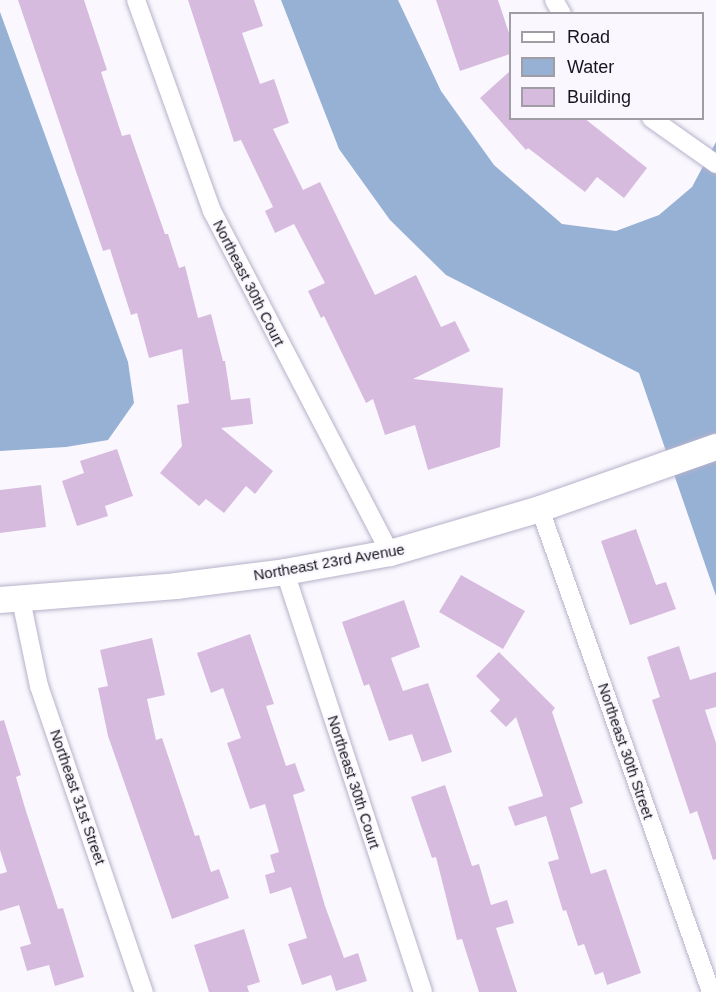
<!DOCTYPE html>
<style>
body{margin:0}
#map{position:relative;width:716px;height:992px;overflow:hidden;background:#faf8fe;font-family:Helvetica,sans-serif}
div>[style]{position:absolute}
.water>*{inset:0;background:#96b1d4}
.building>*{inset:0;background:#d7bbdf}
.roads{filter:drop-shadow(0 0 2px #b7b1ca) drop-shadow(0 0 2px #b7b1ca)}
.street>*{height:18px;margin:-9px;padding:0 9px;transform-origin:9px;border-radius:9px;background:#fff}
.secondary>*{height:26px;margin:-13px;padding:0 13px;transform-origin:13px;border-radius:13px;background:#fff}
span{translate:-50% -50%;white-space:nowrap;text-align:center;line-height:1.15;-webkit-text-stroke:4.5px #faf8fe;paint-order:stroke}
.street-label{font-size:15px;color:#18151e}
.legend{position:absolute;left:509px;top:12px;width:195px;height:108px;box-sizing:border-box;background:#faf8fe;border:2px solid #a09da4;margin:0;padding:8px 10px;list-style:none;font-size:18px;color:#18151e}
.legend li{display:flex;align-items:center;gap:12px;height:30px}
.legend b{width:30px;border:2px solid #a09da4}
</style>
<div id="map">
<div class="water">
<div style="clip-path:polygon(281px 0,398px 0,441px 91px,494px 165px,562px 224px,616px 231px,659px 215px,692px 187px,716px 142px,716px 596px,639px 373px,446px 275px,390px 220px,339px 149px)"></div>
<div style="clip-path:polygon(0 12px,128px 362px,134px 403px,108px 440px,66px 447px,0 451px)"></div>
</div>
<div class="building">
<div style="clip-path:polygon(18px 0,84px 0,107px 70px,101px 72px,122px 136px,130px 134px,165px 234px,168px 234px,179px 268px,185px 266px,198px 318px,211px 314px,223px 361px,225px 361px,231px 400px,250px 398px,253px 424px,221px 428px,273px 471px,255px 494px,246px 486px,224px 513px,206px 499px,199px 506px,160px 473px,182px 446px,177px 405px,189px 403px,182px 349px,149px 358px,137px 313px,131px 315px,110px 249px,103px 251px)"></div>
<div style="clip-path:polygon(188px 0,254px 0,263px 26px,242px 33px,260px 84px,274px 79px,289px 123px,273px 129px,303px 190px,320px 182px,375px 295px,416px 275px,441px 327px,455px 321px,470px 351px,413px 379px,503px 388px,500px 447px,428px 470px,415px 425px,385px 435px,373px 399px,366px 403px,324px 316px,321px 318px,308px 291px,325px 283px,294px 224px,275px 233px,265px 211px,273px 207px,241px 140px,234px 142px)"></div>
<div style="clip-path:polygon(436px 0,498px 0,510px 36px,510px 54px,460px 71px)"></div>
<div style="clip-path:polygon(510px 71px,510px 118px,584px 118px,647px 168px,624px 198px,597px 177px,585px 192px,528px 148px,526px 150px,480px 98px)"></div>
<div style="clip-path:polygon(117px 449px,133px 496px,105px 506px,108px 516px,77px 526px,62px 481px,84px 473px,80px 461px)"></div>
<div style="clip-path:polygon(41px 485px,46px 527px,0 533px,0 490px)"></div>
<div style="clip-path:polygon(636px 529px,656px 585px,666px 582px,676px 609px,630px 625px,601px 541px)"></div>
<div style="clip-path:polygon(461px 575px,525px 611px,503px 649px,439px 612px)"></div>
<div style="clip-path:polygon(404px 600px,420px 647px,391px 658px,403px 691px,428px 683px,452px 752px,422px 762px,412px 734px,389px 741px,369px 684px,364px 686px,342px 622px)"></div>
<div style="clip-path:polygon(250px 634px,274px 704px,266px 706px,286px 766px,295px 763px,305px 791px,293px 795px,325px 906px,344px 958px,358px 953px,367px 981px,336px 991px,331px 975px,302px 985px,288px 944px,307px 938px,291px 887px,270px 894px,265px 875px,275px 872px,270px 855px,279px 852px,265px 804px,250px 809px,227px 743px,241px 738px,223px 688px,211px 693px,197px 653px)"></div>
<div style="clip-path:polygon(152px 638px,165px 695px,147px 699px,156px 740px,162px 738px,195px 836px,199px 835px,211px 872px,219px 869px,229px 898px,172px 919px,108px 736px,98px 688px,108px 686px,100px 650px)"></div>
<div style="clip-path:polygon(679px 646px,690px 680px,716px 672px,716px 707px,705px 710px,716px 743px,716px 859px,713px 860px,697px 811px,690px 814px,652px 700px,660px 697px,647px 657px)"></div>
<div style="clip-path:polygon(499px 652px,555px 708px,552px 712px,583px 803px,570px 808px,591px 874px,606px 869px,641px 973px,607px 985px,603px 972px,595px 975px,584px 944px,578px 946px,566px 910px,563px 911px,548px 862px,559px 859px,546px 816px,515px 826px,508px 807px,543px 796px,516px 717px,506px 727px,490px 711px,500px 700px,476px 676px)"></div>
<div style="clip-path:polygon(4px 720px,21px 775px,16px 777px,25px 808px,58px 909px,63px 908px,84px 977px,55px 986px,49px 965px,27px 971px,20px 947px,31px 944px,19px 905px,0 911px,0 874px,7px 872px,0 850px,0 721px)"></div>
<div style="clip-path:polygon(445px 785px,472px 866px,479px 864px,491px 905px,507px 900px,514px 923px,496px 928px,517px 992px,479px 992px,462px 939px,457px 940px,436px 857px,432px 858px,411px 797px)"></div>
<div style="clip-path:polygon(244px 929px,260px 982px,247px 986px,249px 992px,209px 992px,194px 945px)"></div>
</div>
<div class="roads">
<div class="street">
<div style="left:136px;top:0;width:224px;rotate:70.2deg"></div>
<div style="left:212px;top:211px;width:386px;rotate:62.5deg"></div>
<div style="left:554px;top:0;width:16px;rotate:60deg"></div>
<div style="left:651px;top:118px;width:80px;rotate:35.3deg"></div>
<div style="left:540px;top:509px;width:512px;rotate:70.5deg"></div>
<div style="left:285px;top:572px;width:442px;rotate:71.8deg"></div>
<div style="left:21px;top:600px;width:88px;rotate:78.2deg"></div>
<div style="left:39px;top:686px;width:324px;rotate:71.1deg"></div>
</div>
<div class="secondary">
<div style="left:0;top:600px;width:177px;rotate:-4.5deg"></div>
<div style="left:176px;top:586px;width:110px;rotate:-7.3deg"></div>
<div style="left:285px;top:572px;width:107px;rotate:-10.3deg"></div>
<div style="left:390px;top:553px;width:156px;rotate:-16.3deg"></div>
<div style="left:540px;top:509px;width:187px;rotate:-19.4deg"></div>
</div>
</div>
<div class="street-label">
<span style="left:249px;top:283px;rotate:63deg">Northeast 30th Court</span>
<span style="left:329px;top:562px;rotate:-10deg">Northeast 23rd Avenue</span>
<span style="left:626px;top:751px;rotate:71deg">Northeast 30th Street</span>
<span style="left:354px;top:782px;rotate:72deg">Northeast 30th Court</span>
<span style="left:78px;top:797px;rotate:71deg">Northeast 31st Street</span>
</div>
<ul class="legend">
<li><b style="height:8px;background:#fff"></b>Road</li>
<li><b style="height:16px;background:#96b1d4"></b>Water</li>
<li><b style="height:16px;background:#d7bbdf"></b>Building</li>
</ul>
</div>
